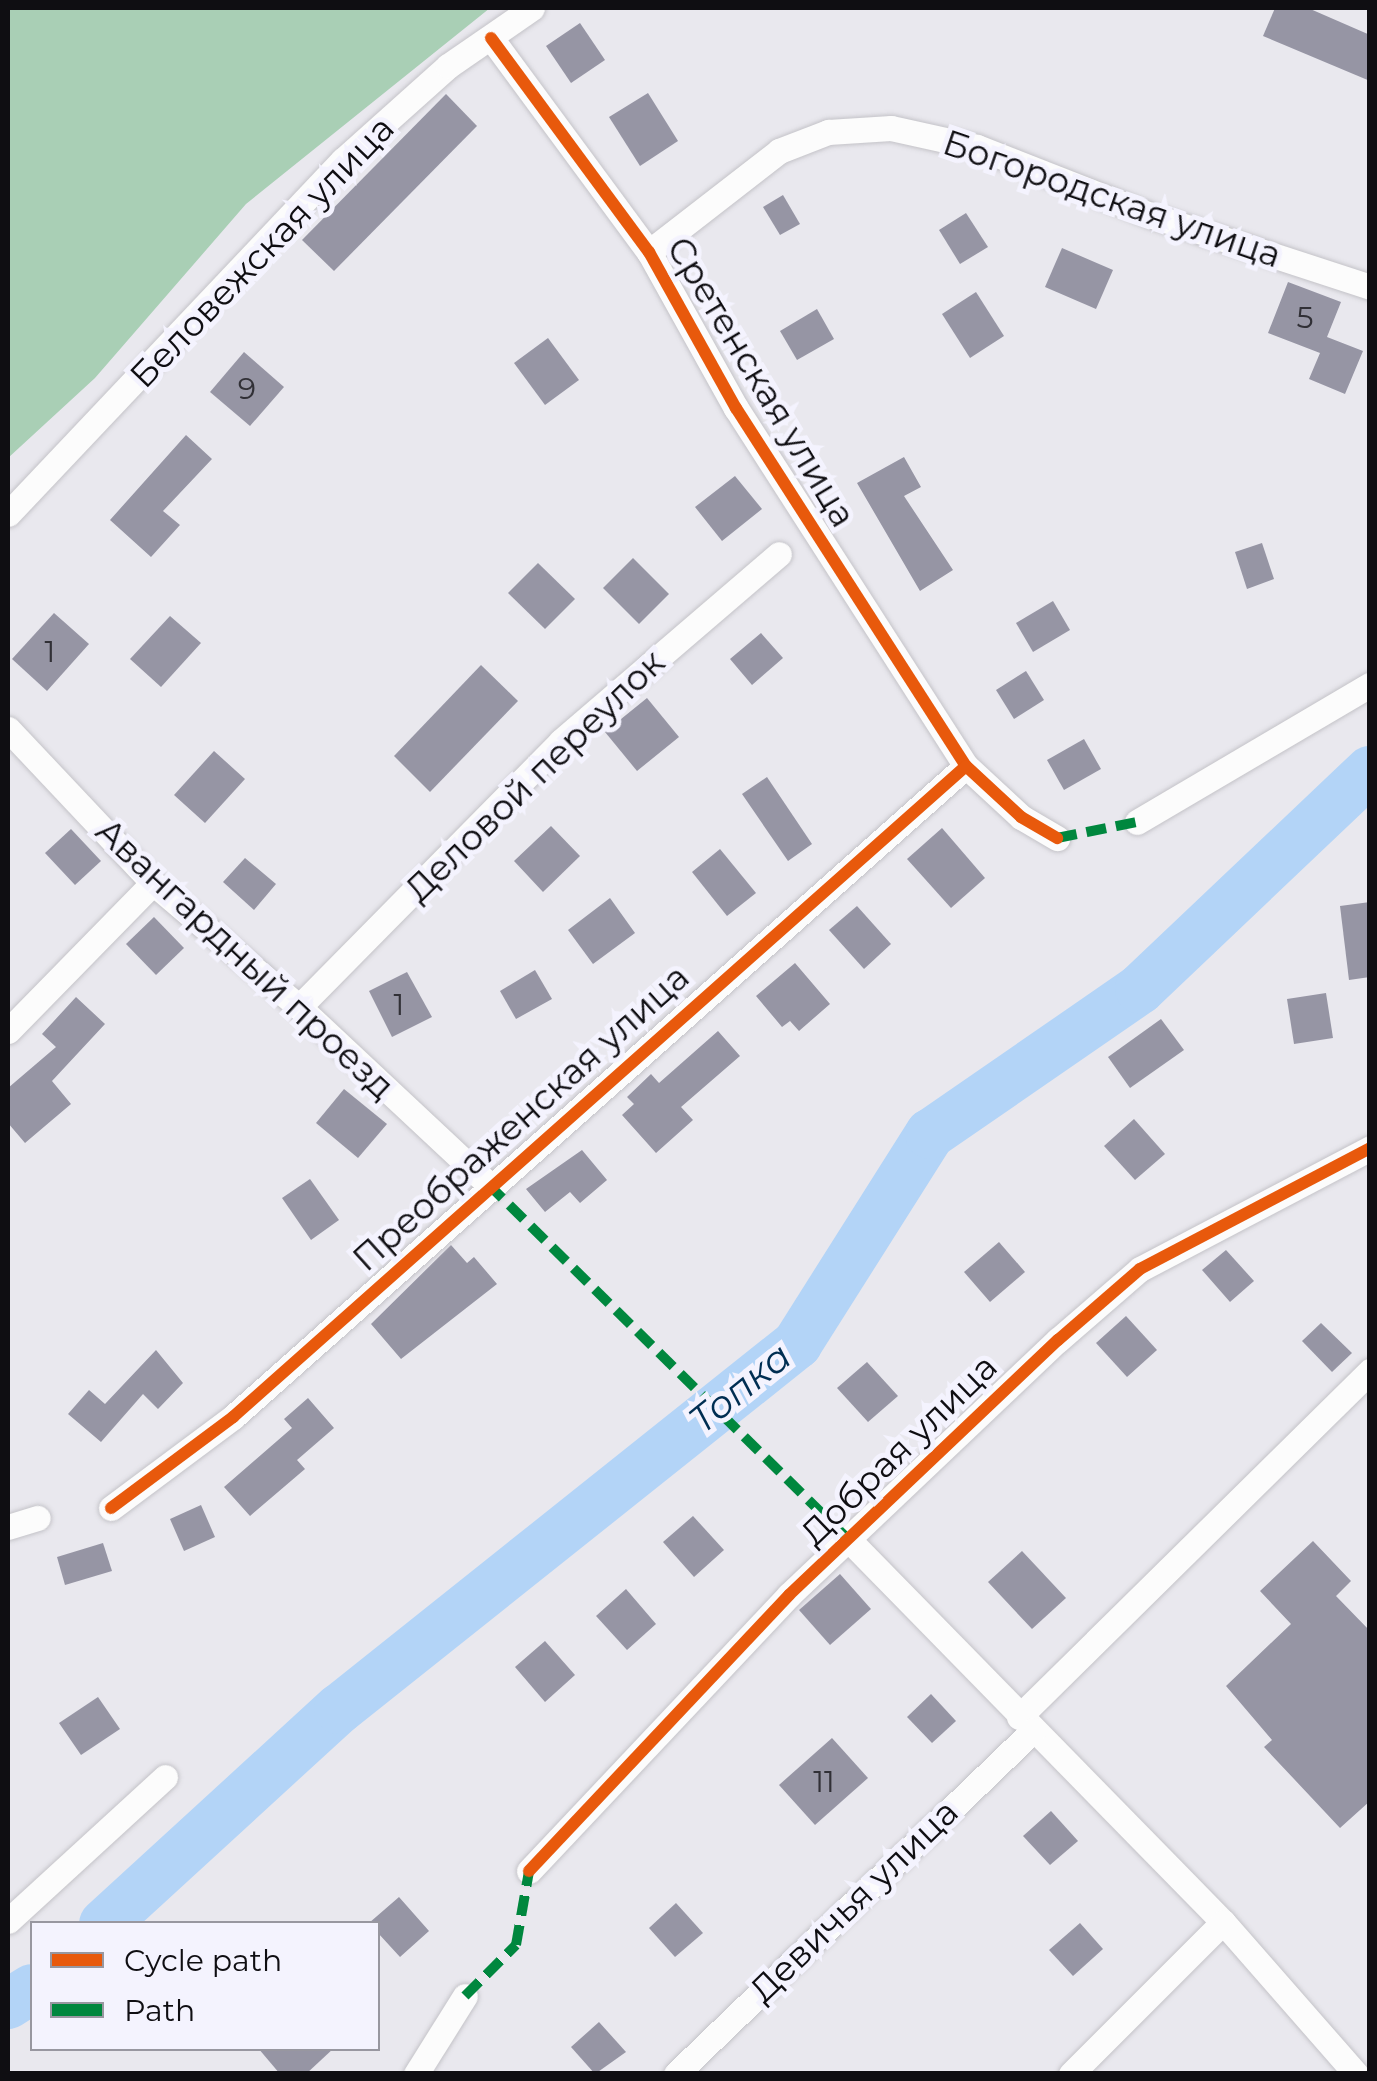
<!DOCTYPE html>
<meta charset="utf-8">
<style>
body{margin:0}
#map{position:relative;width:1377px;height:2081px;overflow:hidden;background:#e9e8ee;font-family:Montserrat,sans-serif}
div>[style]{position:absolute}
.forest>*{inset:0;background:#a9cfb5}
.river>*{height:50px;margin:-25px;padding:0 25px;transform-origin:25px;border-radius:25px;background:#b3d4f7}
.building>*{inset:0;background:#9695a4}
.roads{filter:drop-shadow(0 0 2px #c4c3c8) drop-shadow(0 0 2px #c4c3c8)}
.street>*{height:25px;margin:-12.5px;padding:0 12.5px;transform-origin:12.5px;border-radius:12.5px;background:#fcfcfc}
.quiet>*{height:10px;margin-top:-5px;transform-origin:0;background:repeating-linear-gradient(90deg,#00873e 0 20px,transparent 0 30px)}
.cycleway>*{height:12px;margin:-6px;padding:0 6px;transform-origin:6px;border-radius:6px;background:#e8590c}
span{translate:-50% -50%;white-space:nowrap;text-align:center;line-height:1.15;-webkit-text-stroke:10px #f4f3fe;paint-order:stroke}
.number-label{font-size:30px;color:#313036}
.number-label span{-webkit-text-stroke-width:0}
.street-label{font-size:35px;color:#0f0e12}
.water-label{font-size:38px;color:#002e52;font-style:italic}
.frame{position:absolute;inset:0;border:10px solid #0f0e12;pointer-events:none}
.legend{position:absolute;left:30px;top:1921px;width:350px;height:130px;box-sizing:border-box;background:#f4f3fe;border:2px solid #9897a0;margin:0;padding:12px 18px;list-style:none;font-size:30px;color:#0f0e12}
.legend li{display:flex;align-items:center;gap:20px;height:50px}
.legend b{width:50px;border:2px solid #9897a0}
</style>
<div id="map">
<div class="forest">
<div style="clip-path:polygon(8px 8px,490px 8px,246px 204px,95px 378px,8px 458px)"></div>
</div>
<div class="river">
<div style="left:104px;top:1924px;width:319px;rotate:-42.5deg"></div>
<div style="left:339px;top:1709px;width:586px;rotate:-38.55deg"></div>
<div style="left:797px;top:1344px;width:249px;rotate:-57.7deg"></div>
<div style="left:930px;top:1134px;width:255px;rotate:-34.6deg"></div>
<div style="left:1140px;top:989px;width:317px;rotate:-43.5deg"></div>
<div style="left:8px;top:2004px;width:28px;rotate:-32deg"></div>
</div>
<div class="building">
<div style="clip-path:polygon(1275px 8px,1308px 8px,1370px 35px,1370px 81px,1263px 36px)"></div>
<div style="clip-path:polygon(580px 23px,605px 60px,571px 83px,546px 46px)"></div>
<div style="clip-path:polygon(648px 93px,678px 141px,640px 166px,609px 117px)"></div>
<div style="clip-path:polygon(446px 94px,477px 126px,334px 271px,302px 240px)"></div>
<div style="clip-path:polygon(783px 195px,800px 224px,780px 235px,763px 207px)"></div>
<div style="clip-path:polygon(966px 213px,988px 247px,960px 264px,939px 230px)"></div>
<div style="clip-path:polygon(1062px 248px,1113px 270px,1096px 309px,1045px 287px)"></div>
<div style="clip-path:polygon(1288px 282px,1341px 302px,1327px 337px,1363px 351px,1345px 394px,1309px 379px,1320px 353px,1268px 333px)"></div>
<div style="clip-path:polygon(976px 292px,1004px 336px,970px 358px,942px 314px)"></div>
<div style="clip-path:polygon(817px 309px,834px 339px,797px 360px,780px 331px)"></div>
<div style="clip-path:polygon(548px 338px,579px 380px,545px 405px,514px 363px)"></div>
<div style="clip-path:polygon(244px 352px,284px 387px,250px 426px,210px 392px)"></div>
<div style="clip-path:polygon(186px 435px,212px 459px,163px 511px,180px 525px,151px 557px,110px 520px)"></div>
<div style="clip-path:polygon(904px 457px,921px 487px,904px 496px,953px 570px,920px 591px,857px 483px)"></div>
<div style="clip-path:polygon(735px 476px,762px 509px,722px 541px,695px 507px)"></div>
<div style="clip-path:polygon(1262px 543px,1274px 579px,1247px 589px,1235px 552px)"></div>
<div style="clip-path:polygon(633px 558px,669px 594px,639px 624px,603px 588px)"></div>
<div style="clip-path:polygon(538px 563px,575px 599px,545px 629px,508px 593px)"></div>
<div style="clip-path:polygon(1053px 601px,1070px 630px,1033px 652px,1016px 623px)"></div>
<div style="clip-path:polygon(54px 613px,89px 644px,47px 691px,12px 659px)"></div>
<div style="clip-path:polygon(170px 616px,201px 643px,161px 687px,130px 659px)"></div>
<div style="clip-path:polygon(761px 633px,783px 658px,752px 685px,730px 659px)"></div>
<div style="clip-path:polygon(481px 665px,518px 701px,430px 792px,394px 756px)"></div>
<div style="clip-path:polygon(1026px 671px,1044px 700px,1014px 719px,996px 690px)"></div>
<div style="clip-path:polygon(647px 698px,679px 737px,637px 771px,605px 732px)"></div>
<div style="clip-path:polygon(1084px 739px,1101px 769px,1064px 790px,1047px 760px)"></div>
<div style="clip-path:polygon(214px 751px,245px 779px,205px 823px,174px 795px)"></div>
<div style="clip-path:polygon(767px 777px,812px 844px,788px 861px,742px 794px)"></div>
<div style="clip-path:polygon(551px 826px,580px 856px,543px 892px,514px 861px)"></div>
<div style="clip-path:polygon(942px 828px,985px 878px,951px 908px,907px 859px)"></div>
<div style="clip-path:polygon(71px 829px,101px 861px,75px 885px,45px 853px)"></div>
<div style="clip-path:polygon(720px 849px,756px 893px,727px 916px,692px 872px)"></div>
<div style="clip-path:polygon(245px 858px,276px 884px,254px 910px,223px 882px)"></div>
<div style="clip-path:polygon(610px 898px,635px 933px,593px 964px,568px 930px)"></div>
<div style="clip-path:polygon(1370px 902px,1370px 977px,1349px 980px,1340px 906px)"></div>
<div style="clip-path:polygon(857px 906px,891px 944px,864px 969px,829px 930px)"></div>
<div style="clip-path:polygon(154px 917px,184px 948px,156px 975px,126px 944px)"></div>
<div style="clip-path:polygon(795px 963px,830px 1004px,799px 1031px,790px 1021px,782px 1027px,756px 996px)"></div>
<div style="clip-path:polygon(535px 970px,552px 999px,516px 1019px,500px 991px)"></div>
<div style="clip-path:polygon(407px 972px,432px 1017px,392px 1037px,369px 991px)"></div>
<div style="clip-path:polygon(1326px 993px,1333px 1038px,1294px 1044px,1287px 999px)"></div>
<div style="clip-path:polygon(76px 997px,105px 1024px,52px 1081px,71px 1104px,25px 1143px,8px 1123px,8px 1088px,56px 1047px,42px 1034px)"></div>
<div style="clip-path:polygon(1161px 1019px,1184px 1050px,1130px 1088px,1108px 1057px)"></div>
<div style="clip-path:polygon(718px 1031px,740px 1056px,681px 1107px,693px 1120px,656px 1153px,622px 1115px,634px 1104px,627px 1097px,651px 1074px,659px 1083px)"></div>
<div style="clip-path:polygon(344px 1089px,387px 1124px,358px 1158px,316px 1123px)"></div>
<div style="clip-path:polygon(1134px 1119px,1165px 1154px,1135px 1180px,1104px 1146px)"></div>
<div style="clip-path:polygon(582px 1150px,607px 1180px,580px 1203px,570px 1192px,545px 1212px,526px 1189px)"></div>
<div style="clip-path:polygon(310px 1179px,339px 1220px,311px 1240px,282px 1198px)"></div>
<div style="clip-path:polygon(999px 1242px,1025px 1272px,990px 1302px,964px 1272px)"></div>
<div style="clip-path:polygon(451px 1245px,467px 1263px,474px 1257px,497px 1284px,401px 1359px,371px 1324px)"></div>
<div style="clip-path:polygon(1226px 1250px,1254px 1281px,1230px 1302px,1202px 1270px)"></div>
<div style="clip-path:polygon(1126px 1316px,1157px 1350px,1127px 1377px,1096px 1343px)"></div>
<div style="clip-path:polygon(1321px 1323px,1352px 1353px,1332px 1372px,1302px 1341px)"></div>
<div style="clip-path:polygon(156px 1350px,183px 1383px,158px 1409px,143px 1394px,101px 1442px,68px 1414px,89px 1390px,105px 1404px)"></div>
<div style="clip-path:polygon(867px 1362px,898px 1396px,868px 1422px,837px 1388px)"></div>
<div style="clip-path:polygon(308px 1398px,334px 1428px,297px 1460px,305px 1469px,250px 1516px,224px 1487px,292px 1428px,284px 1419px)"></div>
<div style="clip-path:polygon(201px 1505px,215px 1537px,184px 1551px,170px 1519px)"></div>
<div style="clip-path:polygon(693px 1516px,724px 1550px,694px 1577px,663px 1542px)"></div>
<div style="clip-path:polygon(1313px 1541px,1351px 1581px,1336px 1596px,1370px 1631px,1370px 1801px,1340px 1828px,1264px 1747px,1272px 1740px,1226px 1686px,1291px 1624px,1260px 1591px)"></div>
<div style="clip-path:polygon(103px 1543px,112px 1571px,65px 1585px,57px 1557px)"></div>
<div style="clip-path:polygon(1022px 1551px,1066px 1598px,1032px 1629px,988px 1582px)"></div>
<div style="clip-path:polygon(840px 1574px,871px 1609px,830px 1645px,799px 1610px)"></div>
<div style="clip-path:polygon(626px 1589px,656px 1624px,627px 1650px,596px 1616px)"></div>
<div style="clip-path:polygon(545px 1641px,575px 1675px,545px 1702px,515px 1667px)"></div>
<div style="clip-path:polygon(931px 1694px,956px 1721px,932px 1743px,907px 1717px)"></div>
<div style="clip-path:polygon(98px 1697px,120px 1729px,81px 1755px,59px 1723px)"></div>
<div style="clip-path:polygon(832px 1738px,868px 1778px,815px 1825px,779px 1785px)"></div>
<div style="clip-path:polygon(1051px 1811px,1078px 1841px,1050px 1865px,1023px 1836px)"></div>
<div style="clip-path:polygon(399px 1897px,429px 1931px,400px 1957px,378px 1933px,378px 1924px,369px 1923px)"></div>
<div style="clip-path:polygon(676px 1903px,703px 1933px,675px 1957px,649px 1928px)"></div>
<div style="clip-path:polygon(1080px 1923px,1103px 1949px,1073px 1976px,1049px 1950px)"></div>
<div style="clip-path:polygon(599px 2022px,626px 2052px,595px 2074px,571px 2047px)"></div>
<div style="clip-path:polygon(258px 2048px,334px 2048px,306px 2074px,280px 2074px)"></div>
</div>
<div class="roads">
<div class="street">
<div style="left:491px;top:38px;width:266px;rotate:53.6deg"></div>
<div style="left:649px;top:252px;width:179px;rotate:60.9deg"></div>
<div style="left:736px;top:408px;width:426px;rotate:57.3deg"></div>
<div style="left:966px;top:766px;width:75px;rotate:42.8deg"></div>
<div style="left:1021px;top:817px;width:42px;rotate:30.3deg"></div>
<div style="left:649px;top:252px;width:165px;rotate:-37.8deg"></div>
<div style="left:779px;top:151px;width:53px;rotate:-21.2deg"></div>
<div style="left:828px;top:132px;width:63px;rotate:-3.6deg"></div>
<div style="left:891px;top:128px;width:88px;rotate:12.5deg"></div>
<div style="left:977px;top:147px;width:189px;rotate:21.4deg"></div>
<div style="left:1153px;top:216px;width:228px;rotate:18.1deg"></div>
<div style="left:8px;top:514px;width:487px;rotate:-46.6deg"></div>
<div style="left:343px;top:160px;width:141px;rotate:-41.8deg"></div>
<div style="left:448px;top:66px;width:102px;rotate:-34.6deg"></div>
<div style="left:8px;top:729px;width:212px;rotate:46.7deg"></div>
<div style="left:153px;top:883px;width:192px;rotate:40.3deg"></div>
<div style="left:299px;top:1007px;width:259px;rotate:43.1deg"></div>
<div style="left:1137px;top:822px;width:270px;rotate:-30.5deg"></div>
<div style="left:299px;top:1007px;width:373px;rotate:-45.4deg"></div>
<div style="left:561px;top:741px;width:287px;rotate:-40.6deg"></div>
<div style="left:8px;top:1031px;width:207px;rotate:-45.6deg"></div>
<div style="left:111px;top:1508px;width:152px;rotate:-36.7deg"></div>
<div style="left:233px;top:1417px;width:980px;rotate:-41.61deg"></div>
<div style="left:8px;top:1527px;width:31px;rotate:-17deg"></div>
<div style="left:850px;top:1541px;width:533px;rotate:45.61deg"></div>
<div style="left:1223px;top:1922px;width:202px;rotate:48.8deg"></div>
<div style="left:1019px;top:1717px;width:493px;rotate:-44.6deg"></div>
<div style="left:529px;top:1871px;width:379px;rotate:-46.7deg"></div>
<div style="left:789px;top:1595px;width:371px;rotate:-43.5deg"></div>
<div style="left:1058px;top:1340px;width:108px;rotate:-40.9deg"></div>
<div style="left:1140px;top:1269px;width:260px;rotate:-27.7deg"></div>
<div style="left:8px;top:1921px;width:213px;rotate:-42.5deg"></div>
<div style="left:416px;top:2074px;width:92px;rotate:-57.9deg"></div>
<div style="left:676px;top:2074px;width:496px;rotate:-43.9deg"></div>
<div style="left:1071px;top:2074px;width:215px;rotate:-45deg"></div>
</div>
</div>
<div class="quiet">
<div style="left:1057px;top:838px;width:82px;rotate:-11.3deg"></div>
<div style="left:488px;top:1184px;width:508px;rotate:44.6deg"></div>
<div style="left:465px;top:1996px;width:72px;rotate:-45deg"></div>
<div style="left:516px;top:1945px;width:75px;rotate:-80deg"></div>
</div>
<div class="cycleway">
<div style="left:491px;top:38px;width:266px;rotate:53.6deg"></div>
<div style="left:649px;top:252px;width:179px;rotate:60.9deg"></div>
<div style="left:736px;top:408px;width:426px;rotate:57.3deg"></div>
<div style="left:966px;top:766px;width:75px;rotate:42.8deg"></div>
<div style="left:1021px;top:817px;width:42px;rotate:30.3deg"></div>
<div style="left:111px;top:1508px;width:152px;rotate:-36.7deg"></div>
<div style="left:233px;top:1417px;width:980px;rotate:-41.61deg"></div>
<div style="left:529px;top:1871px;width:379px;rotate:-46.7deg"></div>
<div style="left:789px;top:1595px;width:371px;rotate:-43.5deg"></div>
<div style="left:1058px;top:1340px;width:108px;rotate:-40.9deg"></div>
<div style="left:1140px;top:1269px;width:260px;rotate:-27.7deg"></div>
</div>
<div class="number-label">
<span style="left:1305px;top:318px">5</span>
<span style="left:247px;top:389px">9</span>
<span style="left:50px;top:652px">1</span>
<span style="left:399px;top:1005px">1</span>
<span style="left:824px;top:1782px">11</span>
</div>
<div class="street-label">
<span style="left:1112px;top:199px;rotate:19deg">Богородская улица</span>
<span style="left:262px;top:252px;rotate:-46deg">Беловежская улица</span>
<span style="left:761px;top:382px;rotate:59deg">Сретенская улица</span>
<span style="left:535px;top:776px;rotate:-44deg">Деловой переулок</span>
<span style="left:245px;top:959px;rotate:43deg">Авангардный проезд</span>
<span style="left:521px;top:1118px;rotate:-42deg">Преображенская улица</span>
<span style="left:899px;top:1450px;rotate:-44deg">Добрая улица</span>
<span style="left:854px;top:1901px;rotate:-44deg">Девичья улица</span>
</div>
<div class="water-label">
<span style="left:740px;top:1388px;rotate:-39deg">Топка</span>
</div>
<div class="frame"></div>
<ul class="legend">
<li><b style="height:12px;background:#e8590c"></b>Cycle path</li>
<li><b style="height:12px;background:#00873e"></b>Path</li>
</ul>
</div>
